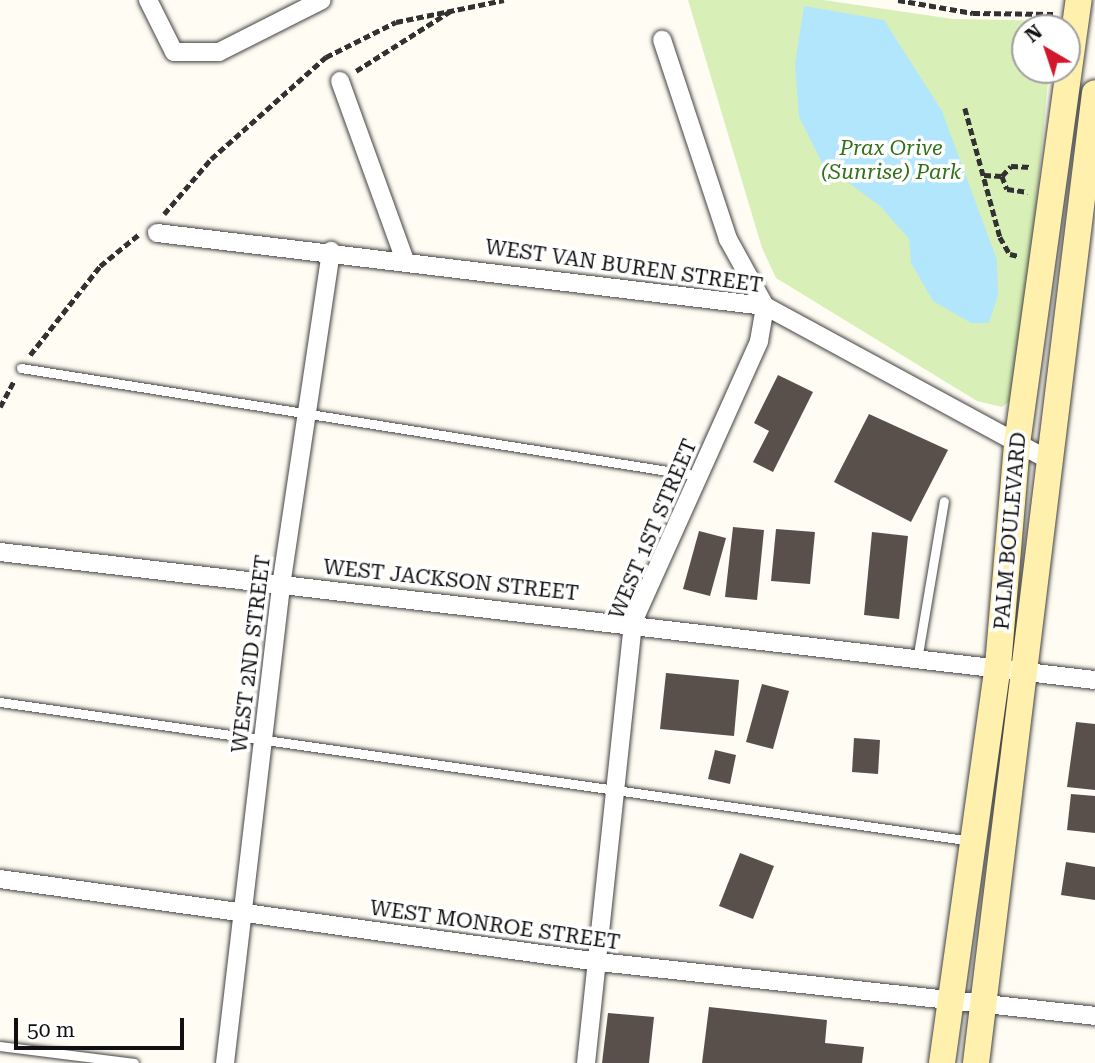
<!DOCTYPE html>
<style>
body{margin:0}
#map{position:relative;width:1095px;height:1063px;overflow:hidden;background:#fffcf3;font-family:"Roboto Serif",serif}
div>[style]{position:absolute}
.green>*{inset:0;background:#d8efb7}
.water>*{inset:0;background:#b1e6fd}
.building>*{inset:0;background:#5a504b}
.path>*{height:4.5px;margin-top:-2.25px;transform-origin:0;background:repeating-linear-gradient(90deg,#323232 0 7px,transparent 0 10.5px)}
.roads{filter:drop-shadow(0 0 2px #434343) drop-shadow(0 0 2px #434343)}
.lane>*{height:9px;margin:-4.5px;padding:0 4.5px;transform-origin:4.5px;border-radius:4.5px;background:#fff}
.street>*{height:18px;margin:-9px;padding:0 9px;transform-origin:9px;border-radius:9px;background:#fff}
.secondary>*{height:26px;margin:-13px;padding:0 13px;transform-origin:13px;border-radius:13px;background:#fff0ae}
span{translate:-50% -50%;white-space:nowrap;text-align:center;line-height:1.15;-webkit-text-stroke:7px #fff;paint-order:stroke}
.park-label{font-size:21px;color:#307117;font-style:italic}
.street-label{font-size:21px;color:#101010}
.north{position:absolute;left:1011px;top:14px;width:70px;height:70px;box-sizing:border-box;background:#fff;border:2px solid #9f9f9f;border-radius:50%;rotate:321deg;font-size:19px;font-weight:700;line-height:28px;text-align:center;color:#101010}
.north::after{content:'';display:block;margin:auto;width:24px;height:32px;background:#d2162d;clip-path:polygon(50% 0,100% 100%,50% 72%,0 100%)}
.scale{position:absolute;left:14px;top:1018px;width:170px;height:32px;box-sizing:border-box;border:4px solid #101010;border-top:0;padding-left:9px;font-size:21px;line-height:24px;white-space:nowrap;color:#101010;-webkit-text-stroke:5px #fff;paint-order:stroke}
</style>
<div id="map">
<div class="green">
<div style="clip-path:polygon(688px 0,823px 0,953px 19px,1054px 21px,1053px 28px,1025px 28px,1025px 70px,1049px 70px,1019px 394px,1002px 407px,977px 401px,776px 278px,762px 248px)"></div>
</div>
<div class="water">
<div style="clip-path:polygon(804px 6px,884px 20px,942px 111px,997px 260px,998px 295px,989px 323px,971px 323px,933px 301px,911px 263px,909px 239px,880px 206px,822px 163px,799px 117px,795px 64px)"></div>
</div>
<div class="building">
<div style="clip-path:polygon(778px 375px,813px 392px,773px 472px,753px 462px,769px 431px,754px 423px)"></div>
<div style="clip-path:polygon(869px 414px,948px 450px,911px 522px,834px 482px)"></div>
<div style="clip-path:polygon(733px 527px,764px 530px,757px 600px,725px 597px)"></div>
<div style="clip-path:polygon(776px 529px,815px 532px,810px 584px,771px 581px)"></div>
<div style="clip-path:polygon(699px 531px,726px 538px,710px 596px,683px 589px)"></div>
<div style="clip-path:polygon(872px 532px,908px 536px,899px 619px,864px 615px)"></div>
<div style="clip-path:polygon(666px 673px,739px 680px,734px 736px,660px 729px)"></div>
<div style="clip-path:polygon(762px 684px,789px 691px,773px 749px,746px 742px)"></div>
<div style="clip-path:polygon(1076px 722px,1095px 724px,1095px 790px,1067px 787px)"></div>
<div style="clip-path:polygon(854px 738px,880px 740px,878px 774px,852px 772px)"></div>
<div style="clip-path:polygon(715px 750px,736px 755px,730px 784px,708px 779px)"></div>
<div style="clip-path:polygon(1071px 794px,1095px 796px,1095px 833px,1067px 830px)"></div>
<div style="clip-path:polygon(740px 853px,774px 866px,753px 919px,719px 906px)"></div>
<div style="clip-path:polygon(1066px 862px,1095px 867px,1095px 900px,1061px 895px)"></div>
<div style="clip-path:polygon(709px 1007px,827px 1020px,825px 1043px,864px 1047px,862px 1063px,702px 1063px)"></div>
<div style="clip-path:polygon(608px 1013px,654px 1017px,649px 1063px,602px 1063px)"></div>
</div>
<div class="path">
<div style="left:898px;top:0;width:76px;rotate:9.8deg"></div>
<div style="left:973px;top:13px;width:80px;rotate:0.7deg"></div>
<div style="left:356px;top:71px;width:114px;rotate:-32.4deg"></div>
<div style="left:965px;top:108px;width:134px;rotate:74.8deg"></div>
<div style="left:1000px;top:237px;width:20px;rotate:60deg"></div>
<div style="left:1010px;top:254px;width:9px;rotate:13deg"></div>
<div style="left:984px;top:175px;width:18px;rotate:3deg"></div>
<div style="left:1002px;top:176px;width:13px;rotate:-48deg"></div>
<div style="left:1011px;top:166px;width:20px;rotate:3deg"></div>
<div style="left:1002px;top:176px;width:14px;rotate:69deg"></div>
<div style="left:1007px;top:189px;width:21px;rotate:8deg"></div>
<div style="left:164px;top:214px;width:72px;rotate:-49.5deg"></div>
<div style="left:211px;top:159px;width:154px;rotate:-41.6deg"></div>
<div style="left:326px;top:57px;width:78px;rotate:-26.6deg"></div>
<div style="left:396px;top:22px;width:110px;rotate:-11.5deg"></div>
<div style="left:30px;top:355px;width:113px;rotate:-51.8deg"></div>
<div style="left:100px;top:266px;width:49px;rotate:-39.2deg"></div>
<div style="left:0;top:407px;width:30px;rotate:-62deg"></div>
</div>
<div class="roads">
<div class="lane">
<div style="left:21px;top:368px;width:687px;rotate:9.05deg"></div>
<div style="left:917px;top:660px;width:161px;rotate:-80.4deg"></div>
<div style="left:0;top:702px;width:982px;rotate:8.14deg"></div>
<div style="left:0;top:1046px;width:135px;rotate:7.2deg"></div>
</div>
<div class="street">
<div style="left:148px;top:0;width:58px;rotate:63.4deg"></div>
<div style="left:174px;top:52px;width:45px"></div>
<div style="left:219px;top:52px;width:115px;rotate:-26.8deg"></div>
<div style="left:340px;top:81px;width:191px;rotate:70.1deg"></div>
<div style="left:157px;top:233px;width:612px;rotate:6.85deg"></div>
<div style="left:765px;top:306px;width:323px;rotate:28.5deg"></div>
<div style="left:0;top:552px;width:1102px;rotate:6.67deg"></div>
<div style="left:0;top:879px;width:605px;rotate:7.89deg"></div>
<div style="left:599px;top:962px;width:499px;rotate:6.2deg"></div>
<div style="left:225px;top:1063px;width:480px;rotate:-83.3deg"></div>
<div style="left:281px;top:586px;width:339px;rotate:-81.5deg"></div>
<div style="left:586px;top:1063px;width:443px;rotate:-83.9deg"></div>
<div style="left:633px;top:622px;width:308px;rotate:-65.8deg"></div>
<div style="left:759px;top:341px;width:36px;rotate:-80deg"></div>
<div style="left:765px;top:306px;width:77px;rotate:-118.9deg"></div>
<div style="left:728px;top:239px;width:210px;rotate:-108.3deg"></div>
</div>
<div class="secondary">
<div style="left:942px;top:1063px;width:401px;rotate:-82deg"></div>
<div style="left:998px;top:666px;width:223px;rotate:-85.1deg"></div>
<div style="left:1017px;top:444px;width:448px;rotate:-82.1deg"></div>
<div style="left:976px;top:1063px;width:977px;rotate:-83.01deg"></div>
</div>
</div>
<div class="park-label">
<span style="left:891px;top:160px">Prax Orive<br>(Sunrise) Park</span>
</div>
<div class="street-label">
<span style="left:624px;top:266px;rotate:8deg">WEST VAN BUREN STREET</span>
<span style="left:653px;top:529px;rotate:-67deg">WEST 1ST STREET</span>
<span style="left:1010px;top:531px;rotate:-85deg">PALM BOULEVARD</span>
<span style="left:451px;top:580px;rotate:6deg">WEST JACKSON STREET</span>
<span style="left:251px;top:654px;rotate:-83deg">WEST 2ND STREET</span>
<span style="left:495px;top:925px;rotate:8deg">WEST MONROE STREET</span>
</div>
<div class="north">N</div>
<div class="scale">50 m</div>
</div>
